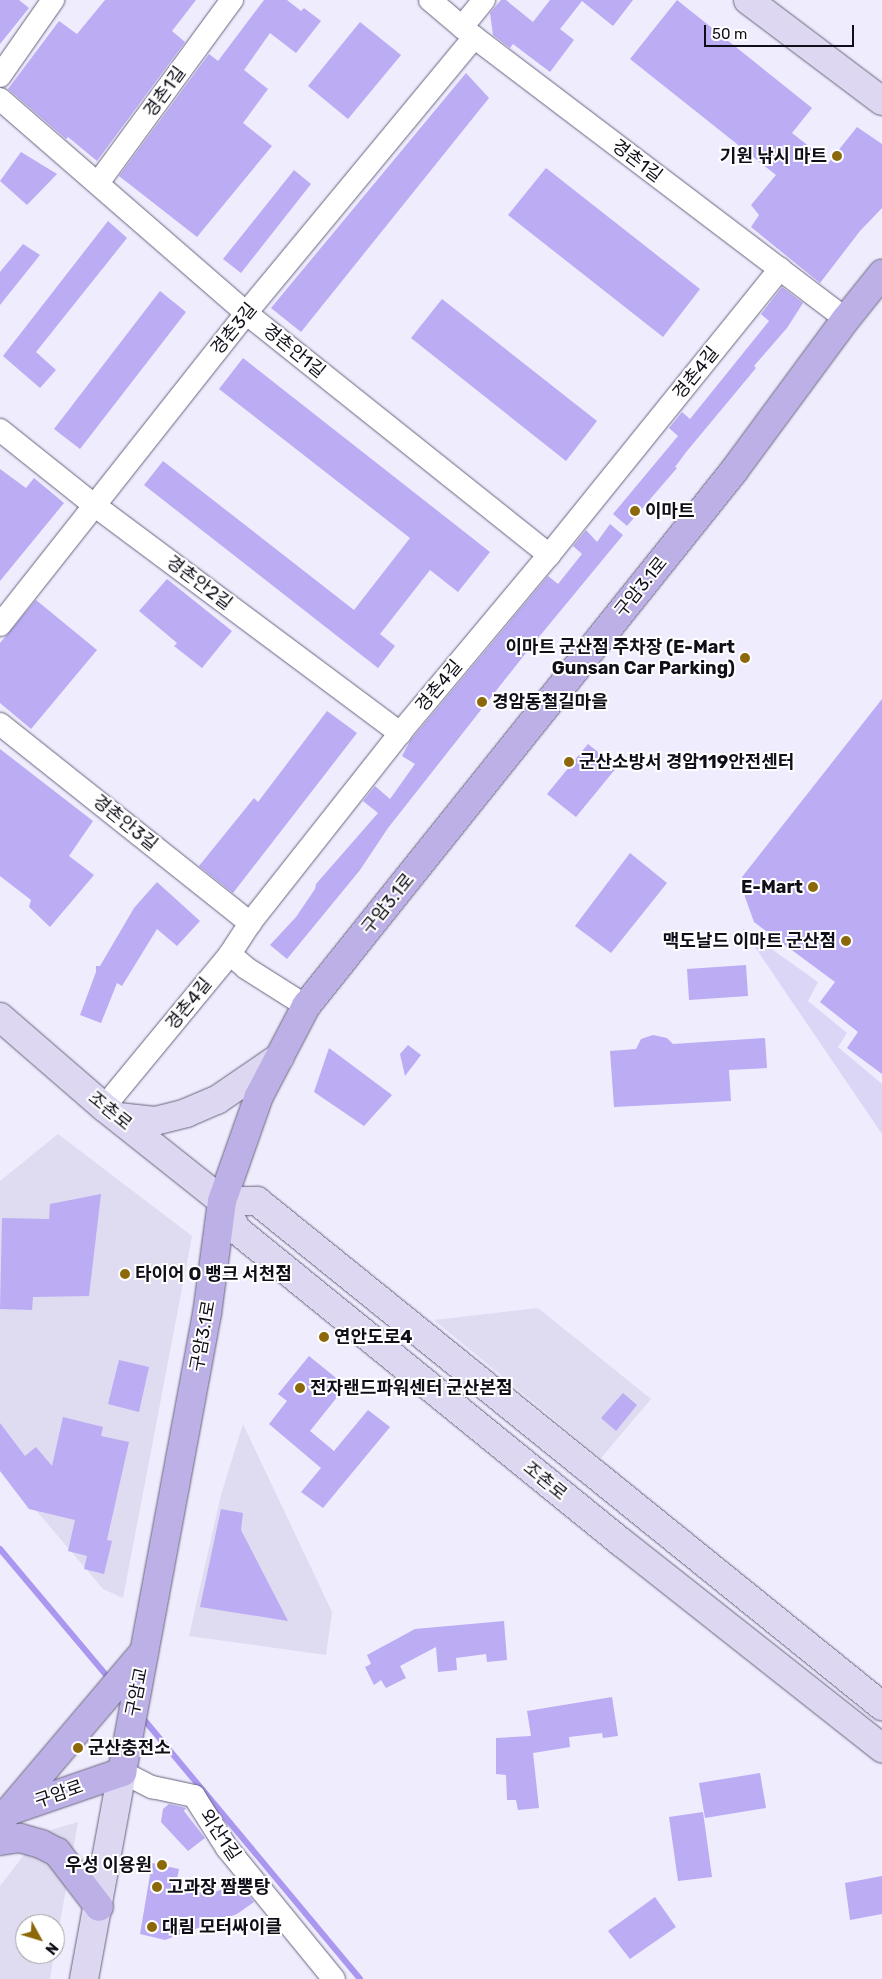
<!DOCTYPE html>
<meta charset="utf-8">
<style>
body{margin:0}
#map{position:relative;width:882px;height:1979px;overflow:hidden;background:#efecfe;font-family:Rubik,"Noto Sans KR",sans-serif}
div>[style]{position:absolute}
.built>*{inset:0;background:#dfdbf1}
.green>*{inset:0;background:#dbd5f6}
.stream>*{height:6px;margin:-3px;padding:0 3px;transform-origin:3px;border-radius:3px;background:#ab97f0}
.building>*{inset:0;background:#bbacf4}
.roads{filter:drop-shadow(0 0 1px #68647d) drop-shadow(0 0 1px #68647d)}
.street>*{height:22px;margin:-11px;padding:0 11px;transform-origin:11px;border-radius:11px;background:#fff}
.secondary>*{height:28px;margin:-14px;padding:0 14px;transform-origin:14px;border-radius:14px;background:#ded7f2}
.primary>*{height:28px;margin:-14px;padding:0 14px;transform-origin:14px;border-radius:14px;background:#bdb0e6}
.dots>*{width:14px;height:14px;translate:-50% -50%;box-sizing:border-box;border:2px solid #fff;border-radius:50%}
span{translate:-50% -50%;white-space:nowrap;text-align:center;line-height:1.15;-webkit-text-stroke:4px #fff;paint-order:stroke}
.street-label{font-size:18px;color:#100e18}
.poi-label{font-size:18px;color:#100e18;font-weight:700}
.right{translate:-100% -50%;text-align:right}
.left{translate:0 -50%;text-align:left}
.north{position:absolute;left:15px;top:1914px;width:50px;height:50px;box-sizing:border-box;background:#fff;border:1px solid #9f9fa3;border-radius:50%;rotate:129deg;font-size:14px;font-weight:700;line-height:20px;text-align:center;color:#100e18}
.north::after{content:'';display:block;margin:auto;width:18px;height:22px;background:#8d680b;clip-path:polygon(50% 0,100% 100%,50% 72%,0 100%)}
.scale{position:absolute;left:704px;top:25px;width:150px;height:22px;box-sizing:border-box;border:2px solid #100e18;border-top:0;padding-left:6px;font-size:15px;line-height:18px;white-space:nowrap;color:#100e18;-webkit-text-stroke:4px #fff;paint-order:stroke}
</style>
<div id="map">
<div class="built">
<div style="clip-path:polygon(58px 1134px,192px 1236px,123px 1598px,103px 1589px,0 1468px,0 1181px)"></div>
<div style="clip-path:polygon(538px 1308px,651px 1399px,601px 1458px,434px 1320px)"></div>
<div style="clip-path:polygon(243px 1424px,332px 1612px,326px 1655px,189px 1636px,221px 1495px)"></div>
<div style="clip-path:polygon(78px 1822px,55px 1950px,55px 1924px,25px 1924px,25px 1954px,54px 1954px,50px 1979px,0 1979px,0 1886px,41px 1833px)"></div>
</div>
<div class="green">
<div style="clip-path:polygon(742px 928px,818px 982px,808px 1001px,847px 1033px,838px 1047px,882px 1084px,882px 1134px)"></div>
</div>
<div class="stream">
<div style="left:0;top:1549px;width:174px;rotate:49.9deg"></div>
<div style="left:141px;top:1716px;width:342px;rotate:50.2deg"></div>
</div>
<div class="building">
<div style="clip-path:polygon(0 0,19px 0,29px 8px,0 44px)"></div>
<div style="clip-path:polygon(105px 0,196px 0,172px 31px,185px 42px,97px 161px,68px 137px,66px 139px,8px 89px,59px 21px,77px 34px)"></div>
<div style="clip-path:polygon(264px 0,287px 0,301px 11px,304px 8px,321px 21px,296px 53px,270px 33px,244px 70px,268px 89px,243px 123px,272px 146px,197px 237px,119px 176px,209px 54px,218px 61px)"></div>
<div style="clip-path:polygon(501px 0,506px 0,533px 22px,550px 0,633px 0,613px 26px,582px 1px,560px 29px,574px 40px,550px 72px,513px 44px,510px 48px,493px 35px,490px 13px)"></div>
<div style="clip-path:polygon(677px 0,812px 108px,792px 133px,829px 162px,857px 127px,882px 144px,882px 208px,860px 231px,820px 283px,751px 227px,759px 215px,751px 205px,776px 175px,630px 59px)"></div>
<div style="clip-path:polygon(360px 22px,401px 55px,348px 119px,308px 86px)"></div>
<div style="clip-path:polygon(466px 73px,489px 98px,301px 332px,271px 308px)"></div>
<div style="clip-path:polygon(21px 152px,57px 174px,27px 205px,0 181px)"></div>
<div style="clip-path:polygon(546px 168px,700px 289px,663px 337px,508px 215px)"></div>
<div style="clip-path:polygon(294px 170px,311px 184px,241px 273px,223px 259px)"></div>
<div style="clip-path:polygon(108px 221px,127px 238px,36px 352px,56px 370px,40px 388px,3px 356px)"></div>
<div style="clip-path:polygon(23px 244px,40px 255px,0 305px,0 272px)"></div>
<div style="clip-path:polygon(782px 287px,803px 303px,787px 328px,754px 366px,756px 368px,687px 451px,675px 467px,677px 468px,627px 526px,613px 514px,678px 436px,669px 428px,682px 412px,690px 419px,769px 321px,761px 314px)"></div>
<div style="clip-path:polygon(160px 291px,186px 312px,80px 449px,54px 429px)"></div>
<div style="clip-path:polygon(442px 299px,597px 421px,566px 461px,411px 338px)"></div>
<div style="clip-path:polygon(243px 358px,490px 552px,458px 592px,430px 570px,380px 634px,395px 646px,378px 668px,144px 485px,163px 461px,354px 610px,410px 538px,219px 389px)"></div>
<div style="clip-path:polygon(0 469px,26px 488px,34px 478px,64px 503px,0 581px)"></div>
<div style="clip-path:polygon(610px 524px,623px 535px,529px 649px,388px 828px,360px 870px,287px 959px,270px 945px,296px 917px,315px 889px,316px 884px,378px 813px,363px 801px,375px 786px,390px 799px,415px 764px,402px 756px,410px 741px,548px 576px,558px 584px,582px 554px,573px 546px,586px 530px,597px 542px)"></div>
<div style="clip-path:polygon(167px 579px,232px 631px,202px 668px,174px 646px,177px 643px,139px 611px)"></div>
<div style="clip-path:polygon(36px 600px,97px 650px,31px 729px,0 703px,0 643px)"></div>
<div style="clip-path:polygon(882px 699px,882px 1074px,847px 1048px,858px 1032px,820px 1002px,835px 982px,754px 922px,745px 897px,742px 877px)"></div>
<div style="clip-path:polygon(327px 711px,357px 733px,233px 893px,199px 866px,254px 798px,258px 802px)"></div>
<div style="clip-path:polygon(588px 744px,617px 767px,576px 817px,547px 794px)"></div>
<div style="clip-path:polygon(0 749px,93px 821px,69px 856px,94px 875px,50px 927px,29px 907px,31px 900px,0 876px)"></div>
<div style="clip-path:polygon(630px 853px,667px 883px,611px 953px,575px 926px)"></div>
<div style="clip-path:polygon(157px 882px,200px 921px,177px 946px,157px 929px,122px 986px,117px 983px,101px 1023px,80px 1015px,96px 972px,96px 966px,100px 966px,134px 908px)"></div>
<div style="clip-path:polygon(746px 965px,748px 996px,689px 1000px,687px 969px)"></div>
<div style="clip-path:polygon(653px 1035px,667px 1038px,673px 1044px,765px 1038px,767px 1068px,729px 1070px,731px 1101px,614px 1107px,610px 1051px,636px 1049px,641px 1039px)"></div>
<div style="clip-path:polygon(408px 1045px,421px 1055px,405px 1076px,400px 1054px)"></div>
<div style="clip-path:polygon(329px 1048px,392px 1095px,364px 1126px,314px 1092px)"></div>
<div style="clip-path:polygon(101px 1194px,89px 1296px,33px 1297px,32px 1310px,0 1309px,2px 1218px,49px 1219px,50px 1204px)"></div>
<div style="clip-path:polygon(309px 1356px,346px 1386px,310px 1431px,334px 1451px,368px 1410px,390px 1427px,323px 1508px,301px 1492px,321px 1468px,269px 1424px,287px 1401px,278px 1394px)"></div>
<div style="clip-path:polygon(119px 1360px,149px 1367px,139px 1412px,108px 1404px)"></div>
<div style="clip-path:polygon(623px 1393px,637px 1405px,616px 1431px,601px 1418px)"></div>
<div style="clip-path:polygon(63px 1417px,103px 1427px,101px 1436px,129px 1442px,107px 1540px,112px 1541px,104px 1574px,84px 1569px,87px 1556px,68px 1551px,75px 1520px,29px 1509px,0 1471px,0 1423px,25px 1456px,36px 1447px,52px 1466px)"></div>
<div style="clip-path:polygon(221px 1509px,243px 1513px,241px 1530px,288px 1621px,200px 1607px)"></div>
<div style="clip-path:polygon(504px 1621px,507px 1660px,487px 1662px,486px 1654px,456px 1658px,457px 1670px,438px 1672px,436px 1647px,400px 1666px,406px 1678px,386px 1688px,381px 1680px,374px 1685px,365px 1667px,371px 1664px,367px 1655px,415px 1629px)"></div>
<div style="clip-path:polygon(612px 1697px,618px 1736px,603px 1738px,602px 1733px,569px 1737px,570px 1747px,533px 1753px,539px 1808px,518px 1810px,516px 1800px,507px 1800px,506px 1775px,496px 1774px,496px 1738px,531px 1736px,527px 1711px)"></div>
<div style="clip-path:polygon(760px 1773px,766px 1808px,705px 1818px,699px 1783px)"></div>
<div style="clip-path:polygon(169px 1804px,186px 1808px,184px 1811px,205px 1838px,188px 1851px,161px 1822px,163px 1809px)"></div>
<div style="clip-path:polygon(703px 1812px,712px 1877px,678px 1881px,669px 1817px)"></div>
<div style="clip-path:polygon(152px 1863px,179px 1869px,175px 1889px,211px 1894px,238px 1882px,254px 1902px,237px 1914px,165px 1940px,140px 1934px)"></div>
<div style="clip-path:polygon(882px 1876px,882px 1914px,850px 1920px,845px 1883px)"></div>
<div style="clip-path:polygon(655px 1897px,676px 1927px,630px 1959px,608px 1931px)"></div>
</div>
<div class="roads">
<div class="street">
<div style="left:430px;top:0;width:57px;rotate:40.1deg"></div>
<div style="left:474px;top:37px;width:467px;rotate:37.2deg"></div>
<div style="left:462px;top:27px;width:35px;rotate:-51deg"></div>
<div style="left:0;top:76px;width:93px;rotate:-55.1deg"></div>
<div style="left:0;top:99px;width:326px;rotate:41deg"></div>
<div style="left:246px;top:313px;width:388px;rotate:38.6deg"></div>
<div style="left:98px;top:183px;width:227px;rotate:-53.8deg"></div>
<div style="left:0;top:430px;width:120px;rotate:38.6deg"></div>
<div style="left:94px;top:505px;width:382px;rotate:36.7deg"></div>
<div style="left:0;top:625px;width:397px;rotate:-51.7deg"></div>
<div style="left:246px;top:313px;width:358px;rotate:-50.4deg"></div>
<div style="left:0;top:724px;width:320px;rotate:38.5deg"></div>
<div style="left:230px;top:954px;width:21px;rotate:41deg"></div>
<div style="left:246px;top:968px;width:71px;rotate:32.3deg"></div>
<div style="left:104px;top:1107px;width:198px;rotate:-50.5deg"></div>
<div style="left:230px;top:954px;width:37px;rotate:-57deg"></div>
<div style="left:250px;top:923px;width:242px;rotate:-51.7deg"></div>
<div style="left:400px;top:733px;width:232px;rotate:-50.1deg"></div>
<div style="left:549px;top:555px;width:368px;rotate:-51.1deg"></div>
<div style="left:122px;top:1772px;width:34px;rotate:27deg"></div>
<div style="left:152px;top:1787px;width:43px;rotate:12.1deg"></div>
<div style="left:194px;top:1796px;width:62px;rotate:57.6deg"></div>
<div style="left:227px;top:1848px;width:169px;rotate:50.8deg"></div>
</div>
<div class="secondary">
<div style="left:748px;top:0;width:168px;rotate:37deg"></div>
<div style="left:0;top:1017px;width:138px;rotate:40.9deg"></div>
<div style="left:104px;top:1107px;width:151px;rotate:38.5deg"></div>
<div style="left:222px;top:1201px;width:33px;rotate:63deg"></div>
<div style="left:237px;top:1230px;width:495px;rotate:39.1deg"></div>
<div style="left:621px;top:1542px;width:333px;rotate:38.3deg"></div>
<div style="left:118px;top:1117px;width:37px;rotate:6deg"></div>
<div style="left:155px;top:1121px;width:32px;rotate:-14deg"></div>
<div style="left:186px;top:1113px;width:34px;rotate:-23deg"></div>
<div style="left:217px;top:1100px;width:76px;rotate:-34.3deg"></div>
<div style="left:222px;top:1201px;width:35px"></div>
<div style="left:257px;top:1201px;width:804px;rotate:38.94deg"></div>
<div style="left:84px;top:1979px;width:210px;rotate:-79.6deg"></div>
</div>
<div class="primary">
<div style="left:9px;top:1811px;width:209px;rotate:-49.7deg"></div>
<div style="left:0;top:1821px;width:13px;rotate:-48deg"></div>
<div style="left:9px;top:1811px;width:120px;rotate:-19deg"></div>
<div style="left:122px;top:1772px;width:466px;rotate:-79.5deg"></div>
<div style="left:207px;top:1314px;width:114px;rotate:-82.4deg"></div>
<div style="left:222px;top:1201px;width:111px;rotate:-70.6deg"></div>
<div style="left:259px;top:1096px;width:102px;rotate:-62.4deg"></div>
<div style="left:306px;top:1006px;width:684px;rotate:-51.35deg"></div>
<div style="left:733px;top:472px;width:190px;rotate:-53.6deg"></div>
<div style="left:846px;top:319px;width:58px;rotate:-51.3deg"></div>
<div style="left:0;top:1841px;width:20px;rotate:-9deg"></div>
<div style="left:20px;top:1838px;width:22px;rotate:16deg"></div>
<div style="left:41px;top:1844px;width:18px;rotate:27deg"></div>
<div style="left:57px;top:1852px;width:69px;rotate:52.6deg"></div>
</div>
</div>
<div class="dots">
<div style="left:837px;top:156px;background:#8d680b"></div>
<div style="left:635px;top:511px;background:#8d680b"></div>
<div style="left:745px;top:658px;background:#8d680b"></div>
<div style="left:482px;top:702px;background:#8d680b"></div>
<div style="left:569px;top:762px;background:#8d680b"></div>
<div style="left:813px;top:887px;background:#8d680b"></div>
<div style="left:846px;top:941px;background:#8d680b"></div>
<div style="left:125px;top:1274px;background:#8d680b"></div>
<div style="left:324px;top:1337px;background:#8d680b"></div>
<div style="left:300px;top:1388px;background:#8d680b"></div>
<div style="left:78px;top:1748px;background:#8d680b"></div>
<div style="left:162px;top:1865px;background:#8d680b"></div>
<div style="left:157px;top:1887px;background:#8d680b"></div>
<div style="left:152px;top:1927px;background:#8d680b"></div>
</div>
<div class="street-label">
<span style="left:165px;top:92px;rotate:-54deg">경촌1길</span>
<span style="left:637px;top:161px;rotate:37deg">경촌1길</span>
<span style="left:234px;top:329px;rotate:-51deg">경촌3길</span>
<span style="left:294px;top:351px;rotate:39deg">경촌안1길</span>
<span style="left:696px;top:373px;rotate:-51deg">경촌4길</span>
<span style="left:199px;top:583px;rotate:37deg">경촌안2길</span>
<span style="left:641px;top:587px;rotate:-51deg">구암3.1로</span>
<span style="left:439px;top:686px;rotate:-50deg">경촌4길</span>
<span style="left:125px;top:823px;rotate:39deg">경촌안3길</span>
<span style="left:388px;top:904px;rotate:-51deg">구암3.1로</span>
<span style="left:189px;top:1004px;rotate:-51deg">경촌4길</span>
<span style="left:110px;top:1111px;rotate:39deg">조촌로</span>
<span style="left:203px;top:1336px;rotate:-80deg">구암3.1로</span>
<span style="left:545px;top:1481px;rotate:39deg">조촌로</span>
<span style="left:137px;top:1692px;rotate:-79deg">구암교</span>
<span style="left:59px;top:1794px;rotate:-19deg">구암로</span>
<span style="left:220px;top:1835px;rotate:56deg">외산1길</span>
</div>
<div class="poi-label">
<span class="right" style="left:827px;top:156px">기원 낚시 마트</span>
<span class="left" style="left:645px;top:511px">이마트</span>
<span class="right" style="left:735px;top:658px">이마트 군산점 주차장 (E-Mart<br>Gunsan Car Parking)</span>
<span class="left" style="left:492px;top:702px">경암동철길마을</span>
<span class="left" style="left:579px;top:762px">군산소방서 경암119안전센터</span>
<span class="right" style="left:803px;top:887px">E-Mart</span>
<span class="right" style="left:836px;top:941px">맥도날드 이마트 군산점</span>
<span class="left" style="left:135px;top:1274px">타이어 O 뱅크 서천점</span>
<span class="left" style="left:334px;top:1337px">연안도로4</span>
<span class="left" style="left:310px;top:1388px">전자랜드파워센터 군산본점</span>
<span class="left" style="left:88px;top:1748px">군산충전소</span>
<span class="right" style="left:152px;top:1865px">우성 이용원</span>
<span class="left" style="left:167px;top:1887px">고과장 짬뽕탕</span>
<span class="left" style="left:162px;top:1927px">대림 모터싸이클</span>
</div>
<div class="north">N</div>
<div class="scale">50 m</div>
</div>
